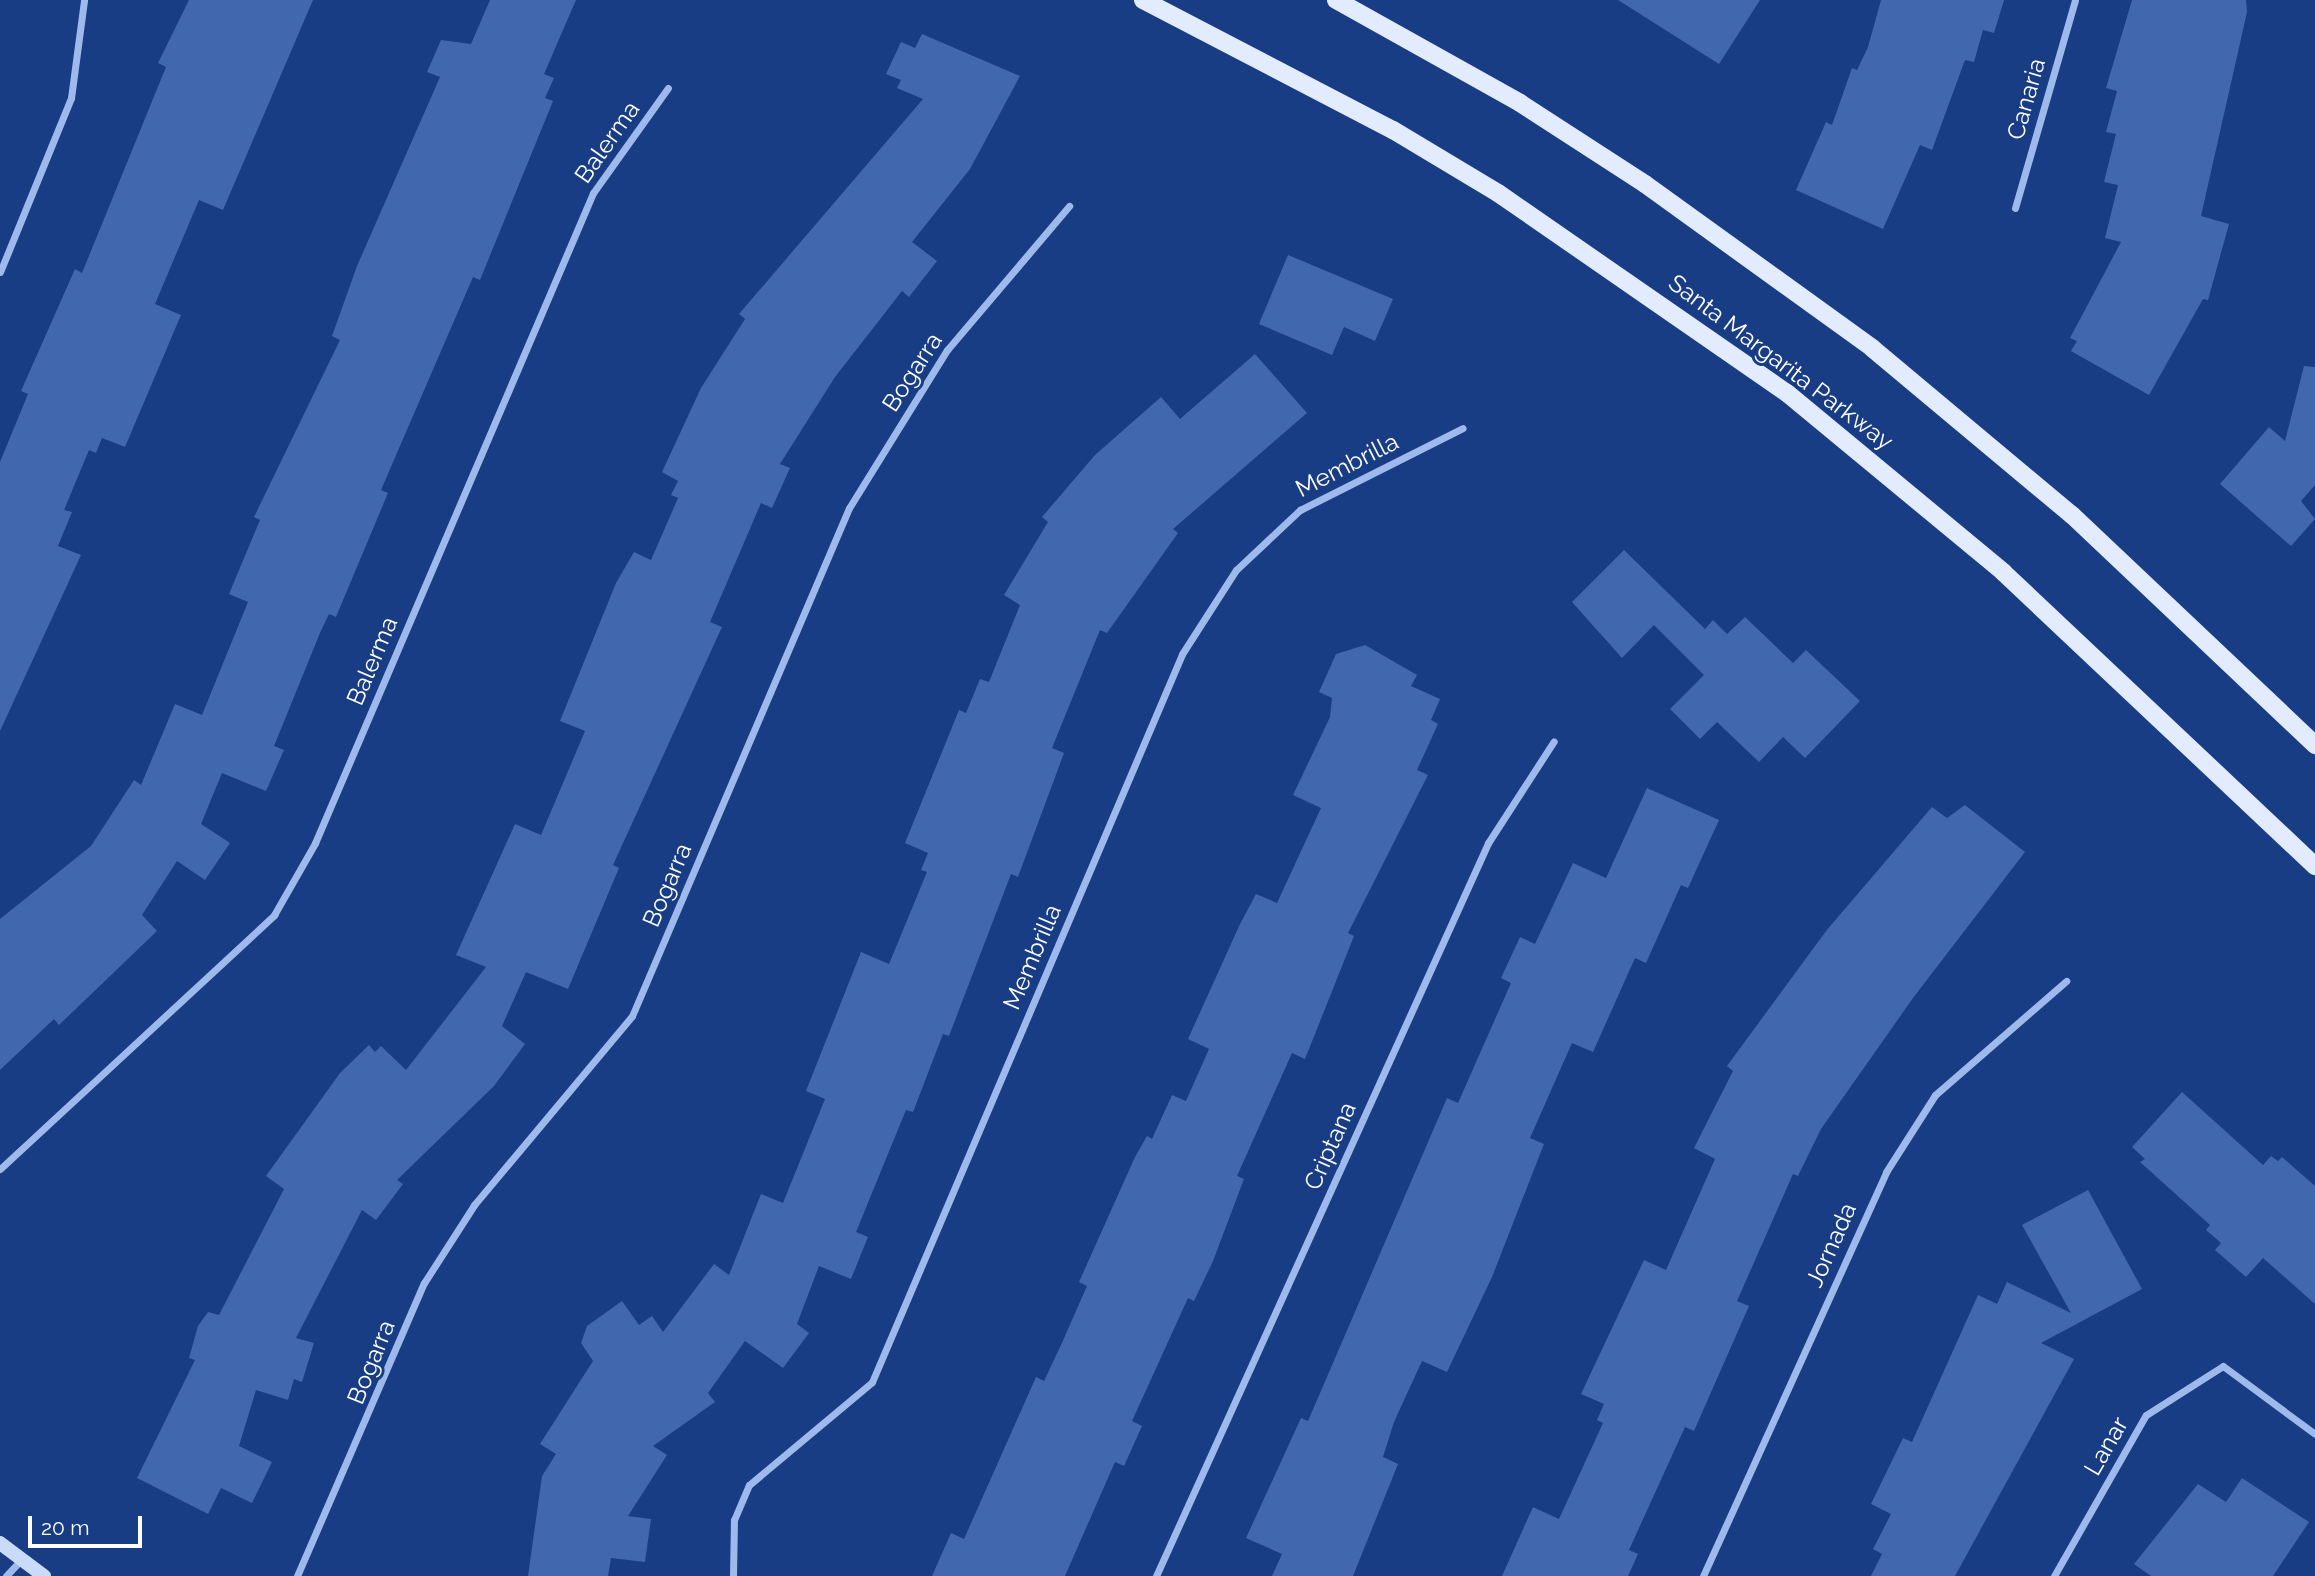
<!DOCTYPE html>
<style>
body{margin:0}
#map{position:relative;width:2315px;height:1576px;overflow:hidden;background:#183d85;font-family:Raleway,sans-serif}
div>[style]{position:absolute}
.building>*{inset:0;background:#4167ae}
.street>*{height:7px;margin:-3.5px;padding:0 3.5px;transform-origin:3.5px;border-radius:3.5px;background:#9eb9ec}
.secondary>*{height:14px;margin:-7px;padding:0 7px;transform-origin:7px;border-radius:7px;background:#cadaf9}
.primary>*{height:18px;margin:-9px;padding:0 9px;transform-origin:9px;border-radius:9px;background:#e3ebff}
span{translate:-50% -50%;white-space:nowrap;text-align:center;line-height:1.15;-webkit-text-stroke:6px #183d85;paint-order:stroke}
.street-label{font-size:24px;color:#fff}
.scale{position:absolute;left:28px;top:1516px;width:114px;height:32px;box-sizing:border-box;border:4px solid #fff;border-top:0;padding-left:9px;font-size:21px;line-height:24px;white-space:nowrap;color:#fff;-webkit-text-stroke:5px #183d85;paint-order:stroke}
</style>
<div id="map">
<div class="building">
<div style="clip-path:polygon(189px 0,313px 0,223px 210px,199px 200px,155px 304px,181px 315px,125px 447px,102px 438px,96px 453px,89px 450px,64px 510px,72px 512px,58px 546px,81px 555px,0 731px,0 462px,28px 394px,21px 391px,75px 269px,82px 273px,166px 67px,158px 63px)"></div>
<div style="clip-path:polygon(490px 0,576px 0,544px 74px,554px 78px,545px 98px,553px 101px,480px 280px,473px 277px,381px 490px,388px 493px,336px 617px,329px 614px,320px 633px,274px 746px,284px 750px,266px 791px,222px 773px,201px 824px,230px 843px,205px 880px,177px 861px,142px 915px,157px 931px,59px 1025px,54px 1019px,0 1070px,0 919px,91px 846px,134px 780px,141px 785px,175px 704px,202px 715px,248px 602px,229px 594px,260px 520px,254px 517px,340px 340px,332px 336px,357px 266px,440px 77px,427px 72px,441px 40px,471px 44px)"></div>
<div style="clip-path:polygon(1618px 0,1760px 0,1719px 64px)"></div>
<div style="clip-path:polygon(1881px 0,2004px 0,1994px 33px,1983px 30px,1974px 62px,1965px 60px,1932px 150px,1920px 145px,1883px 229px,1796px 190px,1826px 122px,1832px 125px,1852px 68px,1857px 70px,1868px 47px)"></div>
<div style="clip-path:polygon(2132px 0,2246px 0,2247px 12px,2201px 216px,2229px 224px,2208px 300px,2203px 299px,2149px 395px,2071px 351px,2077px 341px,2070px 338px,2121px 242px,2105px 238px,2118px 185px,2104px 182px,2116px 134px,2106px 132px,2117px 91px,2106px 88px)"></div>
<div style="clip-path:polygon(922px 34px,1020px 76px,970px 169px,912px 242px,937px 261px,909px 297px,902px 291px,835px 377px,780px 464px,790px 468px,772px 508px,761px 503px,710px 622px,722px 627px,613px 865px,619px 868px,568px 989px,526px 972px,502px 1026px,525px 1044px,494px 1086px,397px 1180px,403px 1184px,376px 1220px,362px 1210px,296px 1338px,314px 1343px,302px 1382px,294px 1379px,288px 1400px,256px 1390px,239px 1446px,272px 1462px,252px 1503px,221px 1488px,208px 1514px,137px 1478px,195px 1360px,189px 1358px,198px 1326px,208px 1312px,219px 1315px,284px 1189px,266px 1176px,340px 1073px,369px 1045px,375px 1052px,381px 1046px,406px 1070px,486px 967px,456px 955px,515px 824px,541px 835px,585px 731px,560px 721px,616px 583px,634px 552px,651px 560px,678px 498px,671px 495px,678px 481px,662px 472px,701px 388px,745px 319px,739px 314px,923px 99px,897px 88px,901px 80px,886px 74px,901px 42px,915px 48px)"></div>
<div style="clip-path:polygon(1288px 255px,1393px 299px,1375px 341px,1344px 327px,1332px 355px,1259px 324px)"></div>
<div style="clip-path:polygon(1255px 354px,1307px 413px,1173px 529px,1178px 533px,1107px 633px,1100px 630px,1052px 748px,1064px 753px,1018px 877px,1011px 874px,949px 1036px,943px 1034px,913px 1112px,906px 1110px,856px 1232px,868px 1237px,851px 1279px,819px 1266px,797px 1324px,809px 1333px,783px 1368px,745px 1341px,708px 1393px,715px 1402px,653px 1446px,667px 1455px,628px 1516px,651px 1519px,645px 1562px,611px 1558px,608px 1576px,528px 1576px,542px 1476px,556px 1454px,540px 1444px,593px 1361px,581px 1343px,587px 1326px,622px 1301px,639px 1325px,652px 1316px,663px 1332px,714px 1264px,729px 1275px,761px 1194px,783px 1203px,825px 1099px,806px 1091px,861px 952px,889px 964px,927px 872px,921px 870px,928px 853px,905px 843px,959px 710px,966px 713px,980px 679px,989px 682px,1020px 605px,1004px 595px,1048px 522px,1042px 517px,1095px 455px,1161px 397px,1180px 419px)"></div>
<div style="clip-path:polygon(2304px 366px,2315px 367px,2315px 485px,2301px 501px,2315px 519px,2291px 546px,2220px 484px,2269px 427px,2285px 441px)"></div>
<div style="clip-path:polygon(1624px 550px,1705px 629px,1713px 620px,1727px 634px,1745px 617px,1793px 663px,1806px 650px,1860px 701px,1805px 758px,1783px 737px,1759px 762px,1717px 722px,1700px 739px,1670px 709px,1704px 675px,1654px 625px,1622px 658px,1572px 602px)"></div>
<div style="clip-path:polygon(1365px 645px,1417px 675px,1411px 686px,1440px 699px,1431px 720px,1438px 724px,1417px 770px,1428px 775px,1348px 933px,1354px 936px,1305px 1059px,1292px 1053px,1237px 1176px,1244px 1179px,1213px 1261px,1194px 1301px,1188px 1298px,1132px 1421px,1142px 1426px,1124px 1466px,1115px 1462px,1065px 1576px,932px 1576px,951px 1533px,964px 1539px,1036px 1377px,1044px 1381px,1061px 1345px,1087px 1286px,1079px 1282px,1135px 1157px,1147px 1136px,1152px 1139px,1172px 1095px,1186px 1101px,1209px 1049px,1188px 1039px,1240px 924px,1256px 894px,1277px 903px,1321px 808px,1293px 795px,1330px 717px,1332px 698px,1319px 692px,1336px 654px)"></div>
<div style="clip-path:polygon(1647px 788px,1719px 820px,1688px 888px,1681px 885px,1646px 963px,1635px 958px,1593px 1052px,1572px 1043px,1530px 1138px,1544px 1144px,1492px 1277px,1447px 1372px,1422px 1361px,1394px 1422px,1383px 1457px,1398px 1464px,1353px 1576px,1272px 1576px,1282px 1554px,1246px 1538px,1301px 1418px,1308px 1421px,1447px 1098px,1458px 1103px,1511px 983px,1501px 978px,1520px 937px,1535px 944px,1573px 863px,1606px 878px)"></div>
<div style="clip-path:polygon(1965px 805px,2025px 852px,1913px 998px,1821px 1129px,1798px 1176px,1793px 1174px,1737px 1301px,1749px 1306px,1694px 1431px,1685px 1427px,1629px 1550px,1638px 1554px,1628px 1576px,1502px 1576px,1533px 1507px,1559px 1519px,1603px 1423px,1597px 1420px,1604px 1404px,1581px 1394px,1644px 1260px,1666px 1270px,1715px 1159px,1694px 1148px,1733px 1071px,1727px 1066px,1826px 931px,1932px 807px,1947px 818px)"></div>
<div style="clip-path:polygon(2182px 1092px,2263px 1165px,2271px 1156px,2278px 1161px,2282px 1157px,2315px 1186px,2315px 1304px,2263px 1258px,2246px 1277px,2215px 1250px,2221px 1243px,2206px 1230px,2210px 1225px,2140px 1162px,2145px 1159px,2132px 1147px)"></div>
<div style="clip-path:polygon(2088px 1190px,2142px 1289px,2041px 1343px,2074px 1359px,1955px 1576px,1871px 1576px,1882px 1554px,1873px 1549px,1891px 1514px,1871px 1504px,1903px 1438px,1912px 1442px,1978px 1295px,1997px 1304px,2007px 1282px,2071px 1313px,2022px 1225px)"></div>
<div style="clip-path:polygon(2242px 1478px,2309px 1522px,2273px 1576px,2151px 1576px,2134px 1564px,2198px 1484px,2226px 1502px)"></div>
</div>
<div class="street">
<div style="left:2015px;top:208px;width:216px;rotate:-73.9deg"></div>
<div style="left:0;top:272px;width:188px;rotate:-67.8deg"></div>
<div style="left:71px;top:98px;width:99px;rotate:-82.4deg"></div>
<div style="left:0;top:1169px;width:374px;rotate:-42.8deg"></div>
<div style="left:274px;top:915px;width:83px;rotate:-60.3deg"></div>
<div style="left:315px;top:843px;width:707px;rotate:-66.84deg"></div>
<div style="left:593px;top:193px;width:129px;rotate:-54.5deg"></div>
<div style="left:6px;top:1576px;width:23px;rotate:-47deg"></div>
<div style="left:297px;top:1576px;width:319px;rotate:-66.6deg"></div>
<div style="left:424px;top:1283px;width:93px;rotate:-57.3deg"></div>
<div style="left:474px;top:1205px;width:246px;rotate:-50.1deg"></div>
<div style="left:632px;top:1016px;width:552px;rotate:-66.87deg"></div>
<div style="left:849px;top:508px;width:186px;rotate:-58.2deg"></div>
<div style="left:947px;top:350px;width:189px;rotate:-49.7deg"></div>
<div style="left:733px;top:1576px;width:56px;rotate:-89deg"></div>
<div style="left:734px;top:1520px;width:38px;rotate:-67deg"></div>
<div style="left:749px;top:1485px;width:160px;rotate:-39.9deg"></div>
<div style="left:872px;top:1382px;width:791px;rotate:-66.93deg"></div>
<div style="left:1182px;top:654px;width:100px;rotate:-57.3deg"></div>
<div style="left:1236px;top:570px;width:88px;rotate:-43.2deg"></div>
<div style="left:1300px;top:510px;width:182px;rotate:-26.7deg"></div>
<div style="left:1156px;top:1576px;width:805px;rotate:-65.63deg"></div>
<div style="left:1488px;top:843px;width:121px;rotate:-57.1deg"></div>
<div style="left:1703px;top:1576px;width:444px;rotate:-65.6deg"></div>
<div style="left:1886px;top:1172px;width:91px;rotate:-57.5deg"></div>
<div style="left:1935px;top:1095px;width:174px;rotate:-41deg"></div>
<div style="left:2054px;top:1576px;width:185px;rotate:-60.3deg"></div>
<div style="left:2146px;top:1415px;width:91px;rotate:-32.5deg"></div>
<div style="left:2223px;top:1366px;width:114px;rotate:36.5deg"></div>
</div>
<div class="secondary">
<div style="left:0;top:1543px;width:55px;rotate:36.9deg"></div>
</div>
<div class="primary">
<div style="left:1143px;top:0;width:282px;rotate:27.5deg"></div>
<div style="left:1393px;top:130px;width:122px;rotate:31deg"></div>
<div style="left:1498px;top:193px;width:351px;rotate:34.7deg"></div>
<div style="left:1787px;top:393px;width:281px;rotate:39.6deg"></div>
<div style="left:2003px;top:572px;width:429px;rotate:43.3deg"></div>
<div style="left:1336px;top:0;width:211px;rotate:29.2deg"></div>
<div style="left:1520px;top:103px;width:149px;rotate:32.9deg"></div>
<div style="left:1645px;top:184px;width:280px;rotate:35.8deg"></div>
<div style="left:1872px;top:348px;width:261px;rotate:39.9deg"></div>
<div style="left:2072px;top:515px;width:335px;rotate:43.4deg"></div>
</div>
<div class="street-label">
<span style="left:2026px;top:99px;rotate:-74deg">Canaria</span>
<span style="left:607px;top:142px;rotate:-55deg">Balerma</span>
<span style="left:1781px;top:362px;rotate:37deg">Santa Margarita Parkway</span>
<span style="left:912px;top:372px;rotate:-57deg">Bogarra</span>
<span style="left:1347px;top:465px;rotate:-27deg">Membrilla</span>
<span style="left:372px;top:661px;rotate:-67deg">Balerma</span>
<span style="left:667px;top:885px;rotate:-67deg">Bogarra</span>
<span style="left:1032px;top:957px;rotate:-67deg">Membrilla</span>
<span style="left:1330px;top:1146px;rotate:-66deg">Criptana</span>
<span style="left:1831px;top:1245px;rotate:-66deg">Jornada</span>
<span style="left:371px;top:1362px;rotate:-68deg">Bogarra</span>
<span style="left:2106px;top:1446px;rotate:-60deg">Lanar</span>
</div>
<div class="scale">20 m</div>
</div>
